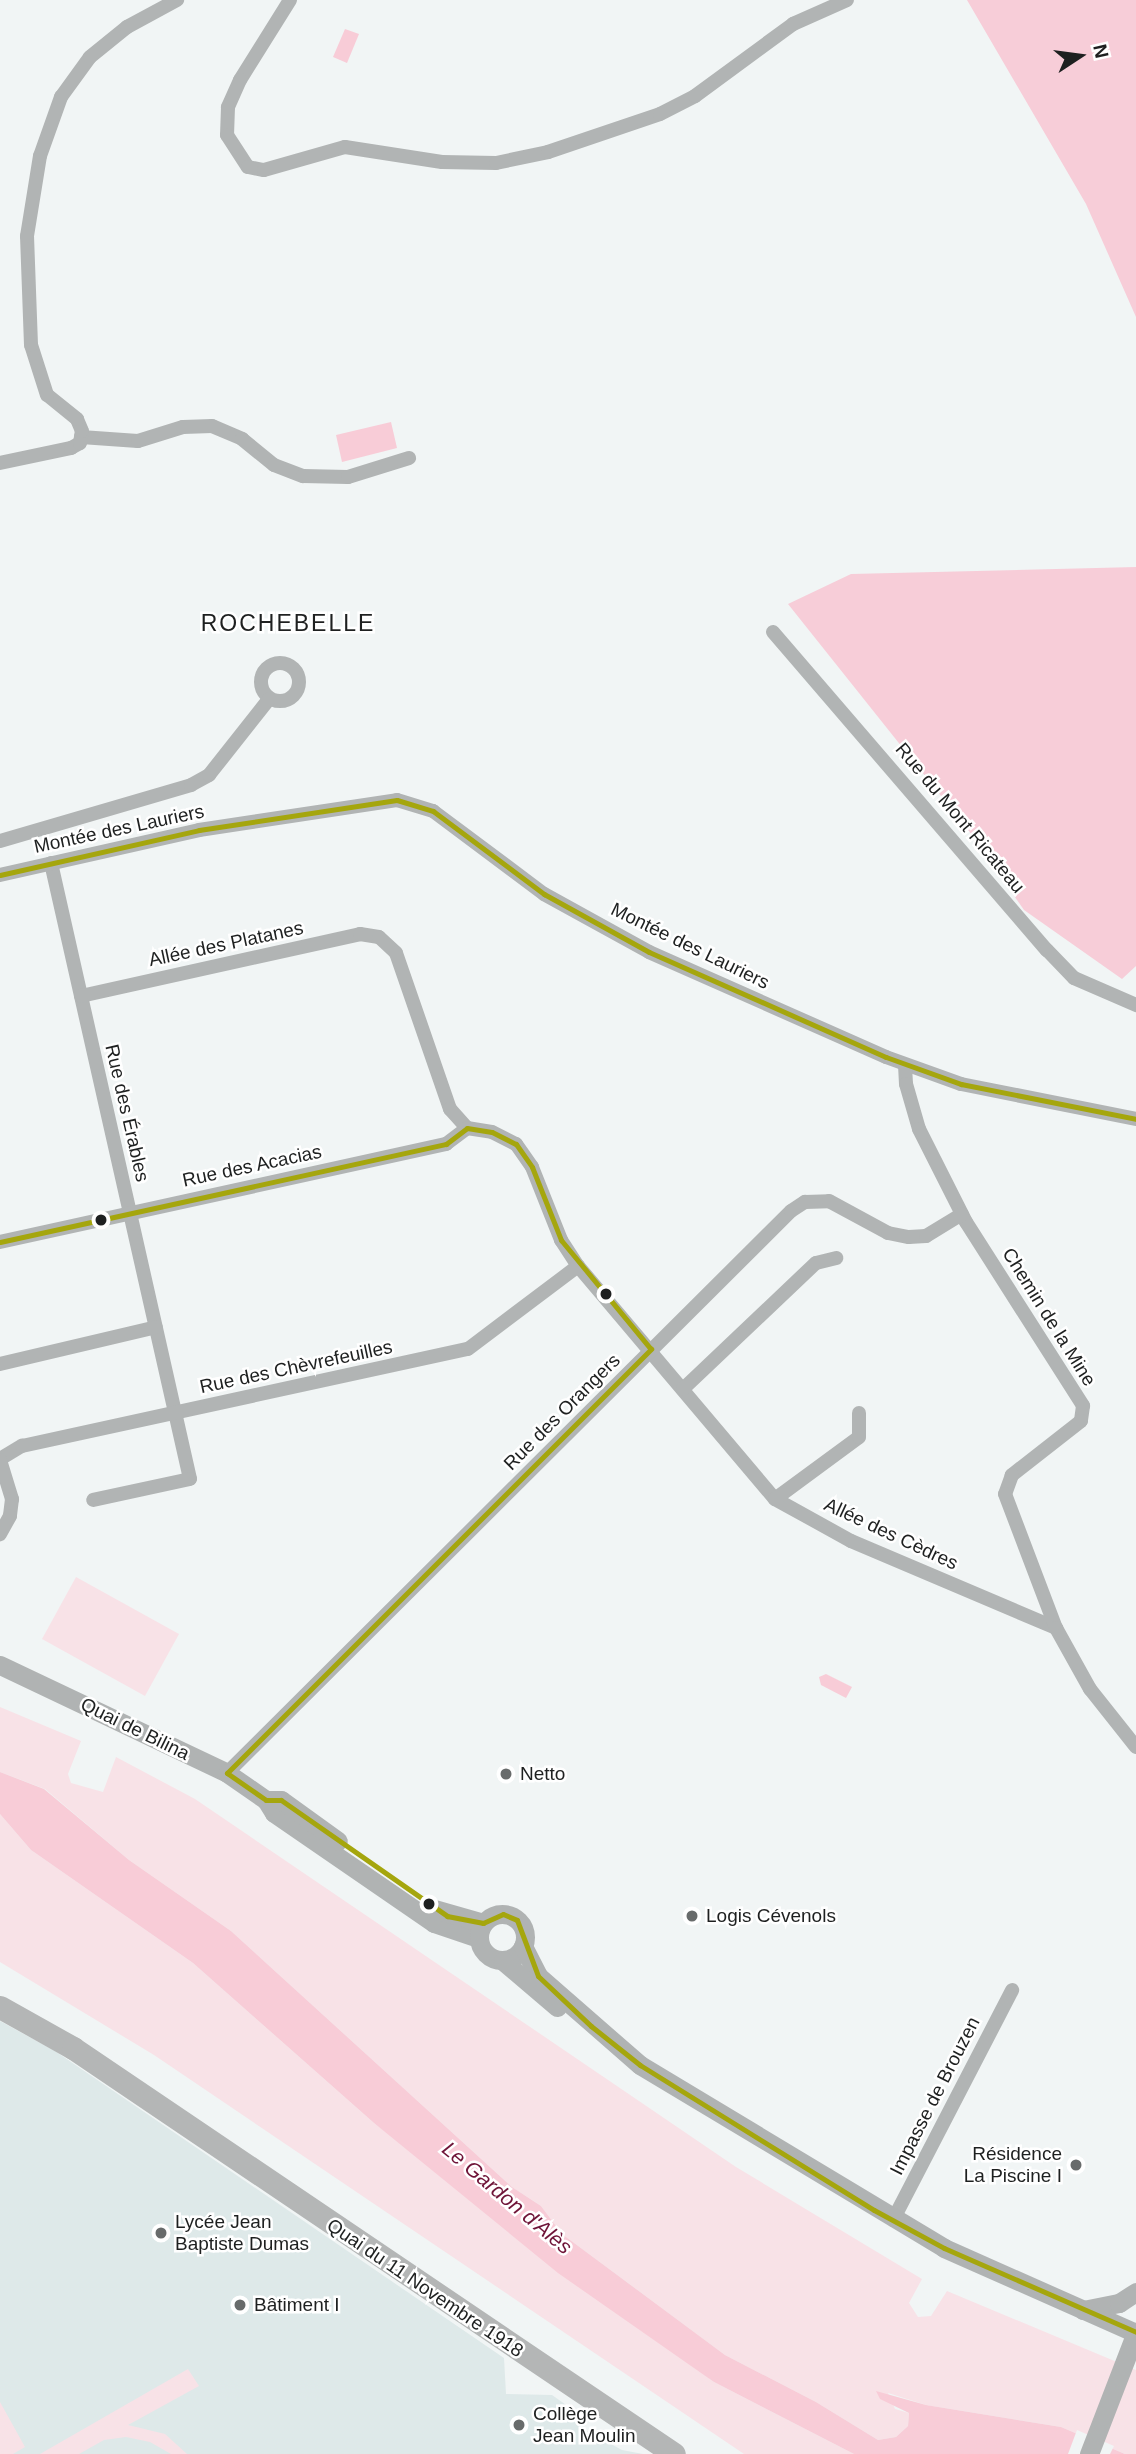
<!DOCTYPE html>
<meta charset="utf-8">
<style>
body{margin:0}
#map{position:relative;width:1136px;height:2454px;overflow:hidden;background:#f1f5f5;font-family:Helvetica,sans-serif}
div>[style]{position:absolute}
.built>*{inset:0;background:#dee9e9}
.green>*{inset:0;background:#f8e2e7}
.forest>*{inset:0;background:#f7cdd8}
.water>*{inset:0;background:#f8ccd7}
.pier>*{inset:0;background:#f1f5f5}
.minor>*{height:14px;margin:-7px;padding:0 7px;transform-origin:7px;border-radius:7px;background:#b1b4b4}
.minor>.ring{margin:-7px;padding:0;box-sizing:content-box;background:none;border:14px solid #b1b4b4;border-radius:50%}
.secondary>*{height:19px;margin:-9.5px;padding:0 9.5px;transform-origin:9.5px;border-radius:9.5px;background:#b0b3b3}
.secondary>.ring{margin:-9.5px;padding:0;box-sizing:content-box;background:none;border:19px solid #b0b3b3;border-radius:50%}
.primary>*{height:23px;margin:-11.5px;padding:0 11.5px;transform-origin:11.5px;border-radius:11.5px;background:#b4b6b6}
.bus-1>*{height:5px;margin:-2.5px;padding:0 2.5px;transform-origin:2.5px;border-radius:2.5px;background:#a5a60d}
.dots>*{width:19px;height:19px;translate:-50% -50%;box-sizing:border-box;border:4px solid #fff;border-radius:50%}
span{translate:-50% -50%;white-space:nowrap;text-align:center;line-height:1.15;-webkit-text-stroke:5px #fff;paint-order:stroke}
.street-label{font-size:19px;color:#1e2020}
.poi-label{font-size:19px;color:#1e2020}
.left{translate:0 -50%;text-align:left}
.right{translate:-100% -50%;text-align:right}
.water-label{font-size:21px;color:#6f1438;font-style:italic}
.quarter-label{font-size:23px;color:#1e2020;letter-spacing:2px}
.north{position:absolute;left:1045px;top:21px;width:70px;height:70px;-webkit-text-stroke:5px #fff;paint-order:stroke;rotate:77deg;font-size:19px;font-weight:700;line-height:28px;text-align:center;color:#1e2020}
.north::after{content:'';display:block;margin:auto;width:24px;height:32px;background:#1e2020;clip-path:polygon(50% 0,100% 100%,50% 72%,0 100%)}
</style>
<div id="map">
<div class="built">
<div style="clip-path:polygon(0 2021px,55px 2051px,504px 2358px,506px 2394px,552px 2395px,589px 2421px,583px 2429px,622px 2450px,643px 2454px,0 2454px)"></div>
</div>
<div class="green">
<div style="clip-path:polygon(76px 1577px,179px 1634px,145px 1696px,42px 1639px)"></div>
<div style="clip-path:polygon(0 1707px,81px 1741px,68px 1774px,71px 1783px,103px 1792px,116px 1757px,195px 1799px,736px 2167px,922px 2279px,909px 2303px,918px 2317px,931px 2316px,947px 2291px,1136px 2370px,1136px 2454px,1125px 2454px,1061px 2427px,926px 2405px,888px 2393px,895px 2409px,909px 2413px,908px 2426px,896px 2437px,878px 2440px,816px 2402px,725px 2355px,562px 2234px,541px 2206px,512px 2187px,231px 1931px,129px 1860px,45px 1789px,0 1772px)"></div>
<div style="clip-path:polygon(0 1814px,31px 1850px,193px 1963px,374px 2123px,714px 2382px,854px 2454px,744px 2454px,154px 2055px,0 1962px)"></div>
<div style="clip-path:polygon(188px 2369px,199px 2386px,128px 2425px,165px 2434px,187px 2454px,171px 2454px,150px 2442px,126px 2437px,104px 2440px,79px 2454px,40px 2454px)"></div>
<div style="clip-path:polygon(0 2402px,25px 2447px,13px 2454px,0 2454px)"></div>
</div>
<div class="forest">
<div style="clip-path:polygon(967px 0,1136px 0,1136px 317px,1086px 204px)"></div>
<div style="clip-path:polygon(1136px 567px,1136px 966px,1122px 979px,1024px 910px,969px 831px,788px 604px,851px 574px)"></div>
</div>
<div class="water">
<div style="clip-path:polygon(345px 29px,359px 34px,347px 63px,333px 57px)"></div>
<div style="clip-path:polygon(391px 422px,397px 448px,342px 462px,336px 435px)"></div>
<div style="clip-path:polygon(826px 1674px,852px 1687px,846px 1698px,821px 1685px,819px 1677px)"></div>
<div style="clip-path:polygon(0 1772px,44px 1789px,129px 1860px,231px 1931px,512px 2187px,541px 2206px,562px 2234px,725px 2355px,816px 2402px,878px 2440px,896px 2437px,908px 2426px,909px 2413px,880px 2399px,876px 2391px,926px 2405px,1061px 2427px,1125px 2454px,854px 2454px,714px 2382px,558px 2273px,374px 2123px,193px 1963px,31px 1850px,0 1814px)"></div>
</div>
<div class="pier">
<div style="clip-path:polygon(1077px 2430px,1114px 2446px,1110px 2454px,1068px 2454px)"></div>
</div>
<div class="minor">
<div style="left:290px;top:0;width:94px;rotate:122deg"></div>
<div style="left:240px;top:80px;width:30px;rotate:114deg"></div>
<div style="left:228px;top:107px;width:28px;rotate:92deg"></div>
<div style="left:227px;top:135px;width:38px;rotate:57deg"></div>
<div style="left:248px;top:167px;width:16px;rotate:11deg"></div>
<div style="left:264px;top:170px;width:84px;rotate:-15.9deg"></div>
<div style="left:345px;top:147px;width:98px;rotate:8.8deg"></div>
<div style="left:442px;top:162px;width:54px;rotate:1.1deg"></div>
<div style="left:496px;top:163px;width:53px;rotate:-11.9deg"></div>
<div style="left:548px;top:152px;width:118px;rotate:-18.7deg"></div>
<div style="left:660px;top:114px;width:39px;rotate:-27deg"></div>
<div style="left:695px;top:96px;width:122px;rotate:-36.3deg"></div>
<div style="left:793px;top:24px;width:59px;rotate:-24deg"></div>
<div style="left:81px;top:437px;width:57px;rotate:4deg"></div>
<div style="left:138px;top:441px;width:47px;rotate:-17.3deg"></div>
<div style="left:183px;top:427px;width:29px;rotate:-2deg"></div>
<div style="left:212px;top:426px;width:33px;rotate:23deg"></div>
<div style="left:242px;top:439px;width:41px;rotate:39.1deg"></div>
<div style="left:274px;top:465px;width:31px;rotate:21deg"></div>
<div style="left:303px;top:476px;width:45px;rotate:1.3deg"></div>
<div style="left:348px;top:477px;width:64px;rotate:-17.3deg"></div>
<div style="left:0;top:463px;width:73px;rotate:-11.9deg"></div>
<div style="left:71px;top:448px;width:10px;rotate:-29deg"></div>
<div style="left:80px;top:443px;width:12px;rotate:-81deg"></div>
<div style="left:82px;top:431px;width:13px;rotate:-113deg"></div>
<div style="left:77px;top:419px;width:38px;rotate:-141deg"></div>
<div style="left:47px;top:395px;width:52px;rotate:-107.7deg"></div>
<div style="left:31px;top:345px;width:109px;rotate:-92.1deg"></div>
<div style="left:27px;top:236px;width:81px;rotate:-80.8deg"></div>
<div style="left:40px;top:156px;width:63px;rotate:-70.4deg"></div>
<div style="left:61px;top:97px;width:49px;rotate:-54.1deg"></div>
<div style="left:90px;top:57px;width:48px;rotate:-39deg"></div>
<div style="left:127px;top:27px;width:57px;rotate:-28.4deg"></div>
<div style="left:773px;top:632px;width:420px;rotate:49.3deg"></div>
<div style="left:1047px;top:950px;width:39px;rotate:46deg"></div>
<div style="left:1074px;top:978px;width:68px;rotate:23.5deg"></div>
<div class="ring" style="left:261px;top:663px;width:24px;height:24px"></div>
<div style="left:0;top:841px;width:199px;rotate:-16.3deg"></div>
<div style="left:191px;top:785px;width:21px;rotate:-29deg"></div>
<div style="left:209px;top:775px;width:97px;rotate:-51.7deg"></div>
<div style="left:51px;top:863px;width:631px;rotate:77.28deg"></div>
<div style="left:190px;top:1479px;width:99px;rotate:167.8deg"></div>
<div style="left:0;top:875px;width:204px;rotate:-12.7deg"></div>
<div style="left:199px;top:830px;width:200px;rotate:-8.6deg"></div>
<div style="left:397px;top:800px;width:38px;rotate:17deg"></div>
<div style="left:433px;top:811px;width:139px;rotate:36.8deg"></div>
<div style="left:544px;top:894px;width:120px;rotate:28.9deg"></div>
<div style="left:649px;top:952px;width:259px;rotate:23.9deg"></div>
<div style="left:886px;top:1057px;width:80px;rotate:19.8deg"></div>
<div style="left:961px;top:1084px;width:178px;rotate:11.3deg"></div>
<div style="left:81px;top:996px;width:286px;rotate:-12.5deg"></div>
<div style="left:360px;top:934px;width:19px;rotate:9deg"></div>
<div style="left:379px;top:937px;width:23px;rotate:43deg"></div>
<div style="left:396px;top:953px;width:165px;rotate:70.9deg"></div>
<div style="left:450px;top:1109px;width:25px;rotate:48deg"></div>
<div style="left:467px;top:1128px;width:25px;rotate:9deg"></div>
<div style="left:492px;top:1132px;width:27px;rotate:27deg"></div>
<div style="left:516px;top:1144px;width:28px;rotate:55deg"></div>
<div style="left:532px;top:1167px;width:79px;rotate:68.3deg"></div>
<div style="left:561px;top:1240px;width:31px;rotate:57deg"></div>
<div style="left:578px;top:1266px;width:305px;rotate:49.8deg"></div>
<div style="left:775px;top:1499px;width:87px;rotate:28.9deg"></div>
<div style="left:851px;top:1541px;width:223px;rotate:23deg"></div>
<div style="left:905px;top:1065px;width:19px;rotate:87deg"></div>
<div style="left:906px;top:1084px;width:47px;rotate:73.9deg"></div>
<div style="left:919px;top:1129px;width:104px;rotate:63.2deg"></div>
<div style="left:966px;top:1222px;width:218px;rotate:57.5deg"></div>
<div style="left:1083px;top:1406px;width:15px;rotate:98deg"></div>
<div style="left:1081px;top:1421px;width:88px;rotate:142deg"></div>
<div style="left:1012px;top:1475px;width:20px;rotate:110deg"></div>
<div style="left:1005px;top:1494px;width:143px;rotate:69.2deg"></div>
<div style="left:1056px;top:1628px;width:70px;rotate:60.9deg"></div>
<div style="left:1090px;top:1689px;width:74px;rotate:51.6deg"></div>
<div style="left:0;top:1242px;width:457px;rotate:-12.4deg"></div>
<div style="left:446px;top:1144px;width:26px;rotate:-37deg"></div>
<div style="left:0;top:1364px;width:160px;rotate:-13.3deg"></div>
<div style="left:683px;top:1389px;width:183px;rotate:-43.5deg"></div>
<div style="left:816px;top:1263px;width:21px;rotate:-14deg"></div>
<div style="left:0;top:1459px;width:26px;rotate:-31deg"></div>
<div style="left:22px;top:1446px;width:456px;rotate:-12.3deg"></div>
<div style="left:468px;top:1349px;width:138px;rotate:-37deg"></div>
<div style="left:0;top:1460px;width:41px;rotate:72.9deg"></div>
<div style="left:12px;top:1499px;width:17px;rotate:97deg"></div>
<div style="left:10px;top:1516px;width:21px;rotate:119deg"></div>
<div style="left:775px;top:1499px;width:104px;rotate:-36.4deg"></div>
<div style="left:859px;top:1437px;width:24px;rotate:-90deg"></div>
<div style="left:227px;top:1773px;width:796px;rotate:-44.9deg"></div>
<div style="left:791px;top:1211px;width:17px;rotate:-33deg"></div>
<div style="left:805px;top:1202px;width:24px;rotate:-2deg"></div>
<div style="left:829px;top:1201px;width:67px;rotate:28.5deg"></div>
<div style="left:888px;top:1233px;width:21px;rotate:11deg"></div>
<div style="left:909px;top:1237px;width:17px;rotate:-3deg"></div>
<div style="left:926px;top:1236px;width:42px;rotate:-31.4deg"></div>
<div style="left:893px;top:2220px;width:259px;rotate:-62.6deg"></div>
</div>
<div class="secondary">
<div style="left:0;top:1665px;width:251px;rotate:25.4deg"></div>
<div style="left:227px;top:1773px;width:47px;rotate:34.7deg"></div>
<div style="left:266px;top:1800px;width:15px;rotate:58deg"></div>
<div style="left:274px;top:1813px;width:194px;rotate:34.5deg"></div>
<div style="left:434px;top:1923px;width:46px;rotate:18.8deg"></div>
<div style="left:266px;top:1800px;width:15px"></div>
<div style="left:281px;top:1800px;width:70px;rotate:35.7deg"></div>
<div style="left:434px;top:1909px;width:51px;rotate:15.9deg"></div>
<div class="ring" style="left:479px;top:1914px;width:27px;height:27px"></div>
<div style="left:523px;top:1946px;width:34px;rotate:63deg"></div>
<div style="left:538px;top:1976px;width:135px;rotate:41.1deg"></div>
<div style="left:640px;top:2065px;width:355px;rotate:31deg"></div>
<div style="left:944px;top:2248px;width:210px;rotate:23.9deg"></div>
<div style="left:503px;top:1961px;width:71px;rotate:40.4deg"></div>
<div style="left:1083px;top:2310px;width:37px;rotate:-11deg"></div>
<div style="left:1119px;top:2303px;width:20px;rotate:-33deg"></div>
<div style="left:1089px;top:2454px;width:131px;rotate:-68.9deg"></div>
</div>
<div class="primary">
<div style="left:0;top:2007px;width:84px;rotate:29.3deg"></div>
<div style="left:73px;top:2048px;width:725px;rotate:34.04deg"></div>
</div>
<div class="bus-1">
<div style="left:0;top:875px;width:204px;rotate:-12.7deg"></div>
<div style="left:199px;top:830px;width:200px;rotate:-8.6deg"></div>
<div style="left:397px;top:800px;width:38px;rotate:17deg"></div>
<div style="left:433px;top:811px;width:139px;rotate:36.8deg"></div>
<div style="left:544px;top:894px;width:120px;rotate:28.9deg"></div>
<div style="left:649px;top:952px;width:259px;rotate:23.9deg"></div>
<div style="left:886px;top:1057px;width:80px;rotate:19.8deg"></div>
<div style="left:961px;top:1084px;width:178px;rotate:11.3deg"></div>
<div style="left:467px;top:1128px;width:25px;rotate:9deg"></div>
<div style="left:492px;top:1132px;width:27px;rotate:27deg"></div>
<div style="left:516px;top:1144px;width:28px;rotate:55deg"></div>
<div style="left:532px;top:1167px;width:79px;rotate:68.3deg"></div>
<div style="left:561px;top:1240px;width:141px;rotate:50.5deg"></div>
<div style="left:0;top:1242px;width:457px;rotate:-12.4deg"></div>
<div style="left:446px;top:1144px;width:26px;rotate:-37deg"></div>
<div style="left:227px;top:1773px;width:47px;rotate:34.7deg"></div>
<div style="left:266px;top:1800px;width:15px"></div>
<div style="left:281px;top:1800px;width:203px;rotate:34.9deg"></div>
<div style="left:447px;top:1916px;width:37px;rotate:11deg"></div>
<div style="left:483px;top:1923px;width:22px;rotate:-24deg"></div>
<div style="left:503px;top:1914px;width:15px;rotate:23deg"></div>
<div style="left:517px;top:1920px;width:60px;rotate:69.4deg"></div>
<div style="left:538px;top:1976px;width:73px;rotate:43.3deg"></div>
<div style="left:591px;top:2026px;width:63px;rotate:38.5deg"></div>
<div style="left:640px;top:2065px;width:275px;rotate:31.8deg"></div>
<div style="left:874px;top:2210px;width:80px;rotate:28.5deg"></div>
<div style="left:944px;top:2248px;width:210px;rotate:23.6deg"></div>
<div style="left:227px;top:1773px;width:600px;rotate:-45deg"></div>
</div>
<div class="dots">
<div style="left:101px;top:1220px;background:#1e2020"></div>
<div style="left:606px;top:1294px;background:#1e2020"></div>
<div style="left:506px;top:1774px;background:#686b6b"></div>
<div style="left:429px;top:1904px;background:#1e2020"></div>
<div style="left:692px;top:1916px;background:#686b6b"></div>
<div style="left:1076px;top:2165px;background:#686b6b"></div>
<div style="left:161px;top:2233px;background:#686b6b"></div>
<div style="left:240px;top:2305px;background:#686b6b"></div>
<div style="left:519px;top:2425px;background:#686b6b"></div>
</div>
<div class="street-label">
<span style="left:960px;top:818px;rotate:50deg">Rue du Mont Ricateau</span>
<span style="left:119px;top:829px;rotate:-12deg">Montée des Lauriers</span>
<span style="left:226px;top:944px;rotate:-12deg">Allée des Platanes</span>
<span style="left:690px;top:946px;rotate:26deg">Montée des Lauriers</span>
<span style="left:127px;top:1113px;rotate:77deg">Rue des Érables</span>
<span style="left:252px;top:1166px;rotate:-12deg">Rue des Acacias</span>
<span style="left:1049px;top:1317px;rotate:58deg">Chemin de la Mine</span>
<span style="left:296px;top:1367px;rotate:-12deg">Rue des Chèvrefeuilles</span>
<span style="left:562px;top:1412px;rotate:-45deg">Rue des Orangers</span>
<span style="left:891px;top:1534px;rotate:25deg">Allée des Cèdres</span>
<span style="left:135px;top:1729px;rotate:26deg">Quai de Bilina</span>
<span style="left:935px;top:2096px;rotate:-63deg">Impasse de Brouzen</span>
<span style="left:425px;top:2288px;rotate:34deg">Quai du 11 Novembre 1918</span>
</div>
<div class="poi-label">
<span class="left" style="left:520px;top:1774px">Netto</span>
<span class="left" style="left:706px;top:1916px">Logis Cévenols</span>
<span class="right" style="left:1062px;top:2165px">Résidence<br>La Piscine I</span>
<span class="left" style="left:175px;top:2233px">Lycée Jean<br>Baptiste Dumas</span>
<span class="left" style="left:254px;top:2305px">Bâtiment I</span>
<span class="left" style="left:533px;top:2425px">Collège<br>Jean Moulin</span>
</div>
<div class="water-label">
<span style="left:507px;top:2198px;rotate:40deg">Le Gardon d'Alès</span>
</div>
<div class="quarter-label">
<span style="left:288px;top:623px">ROCHEBELLE</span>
</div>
<div class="north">N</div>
</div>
